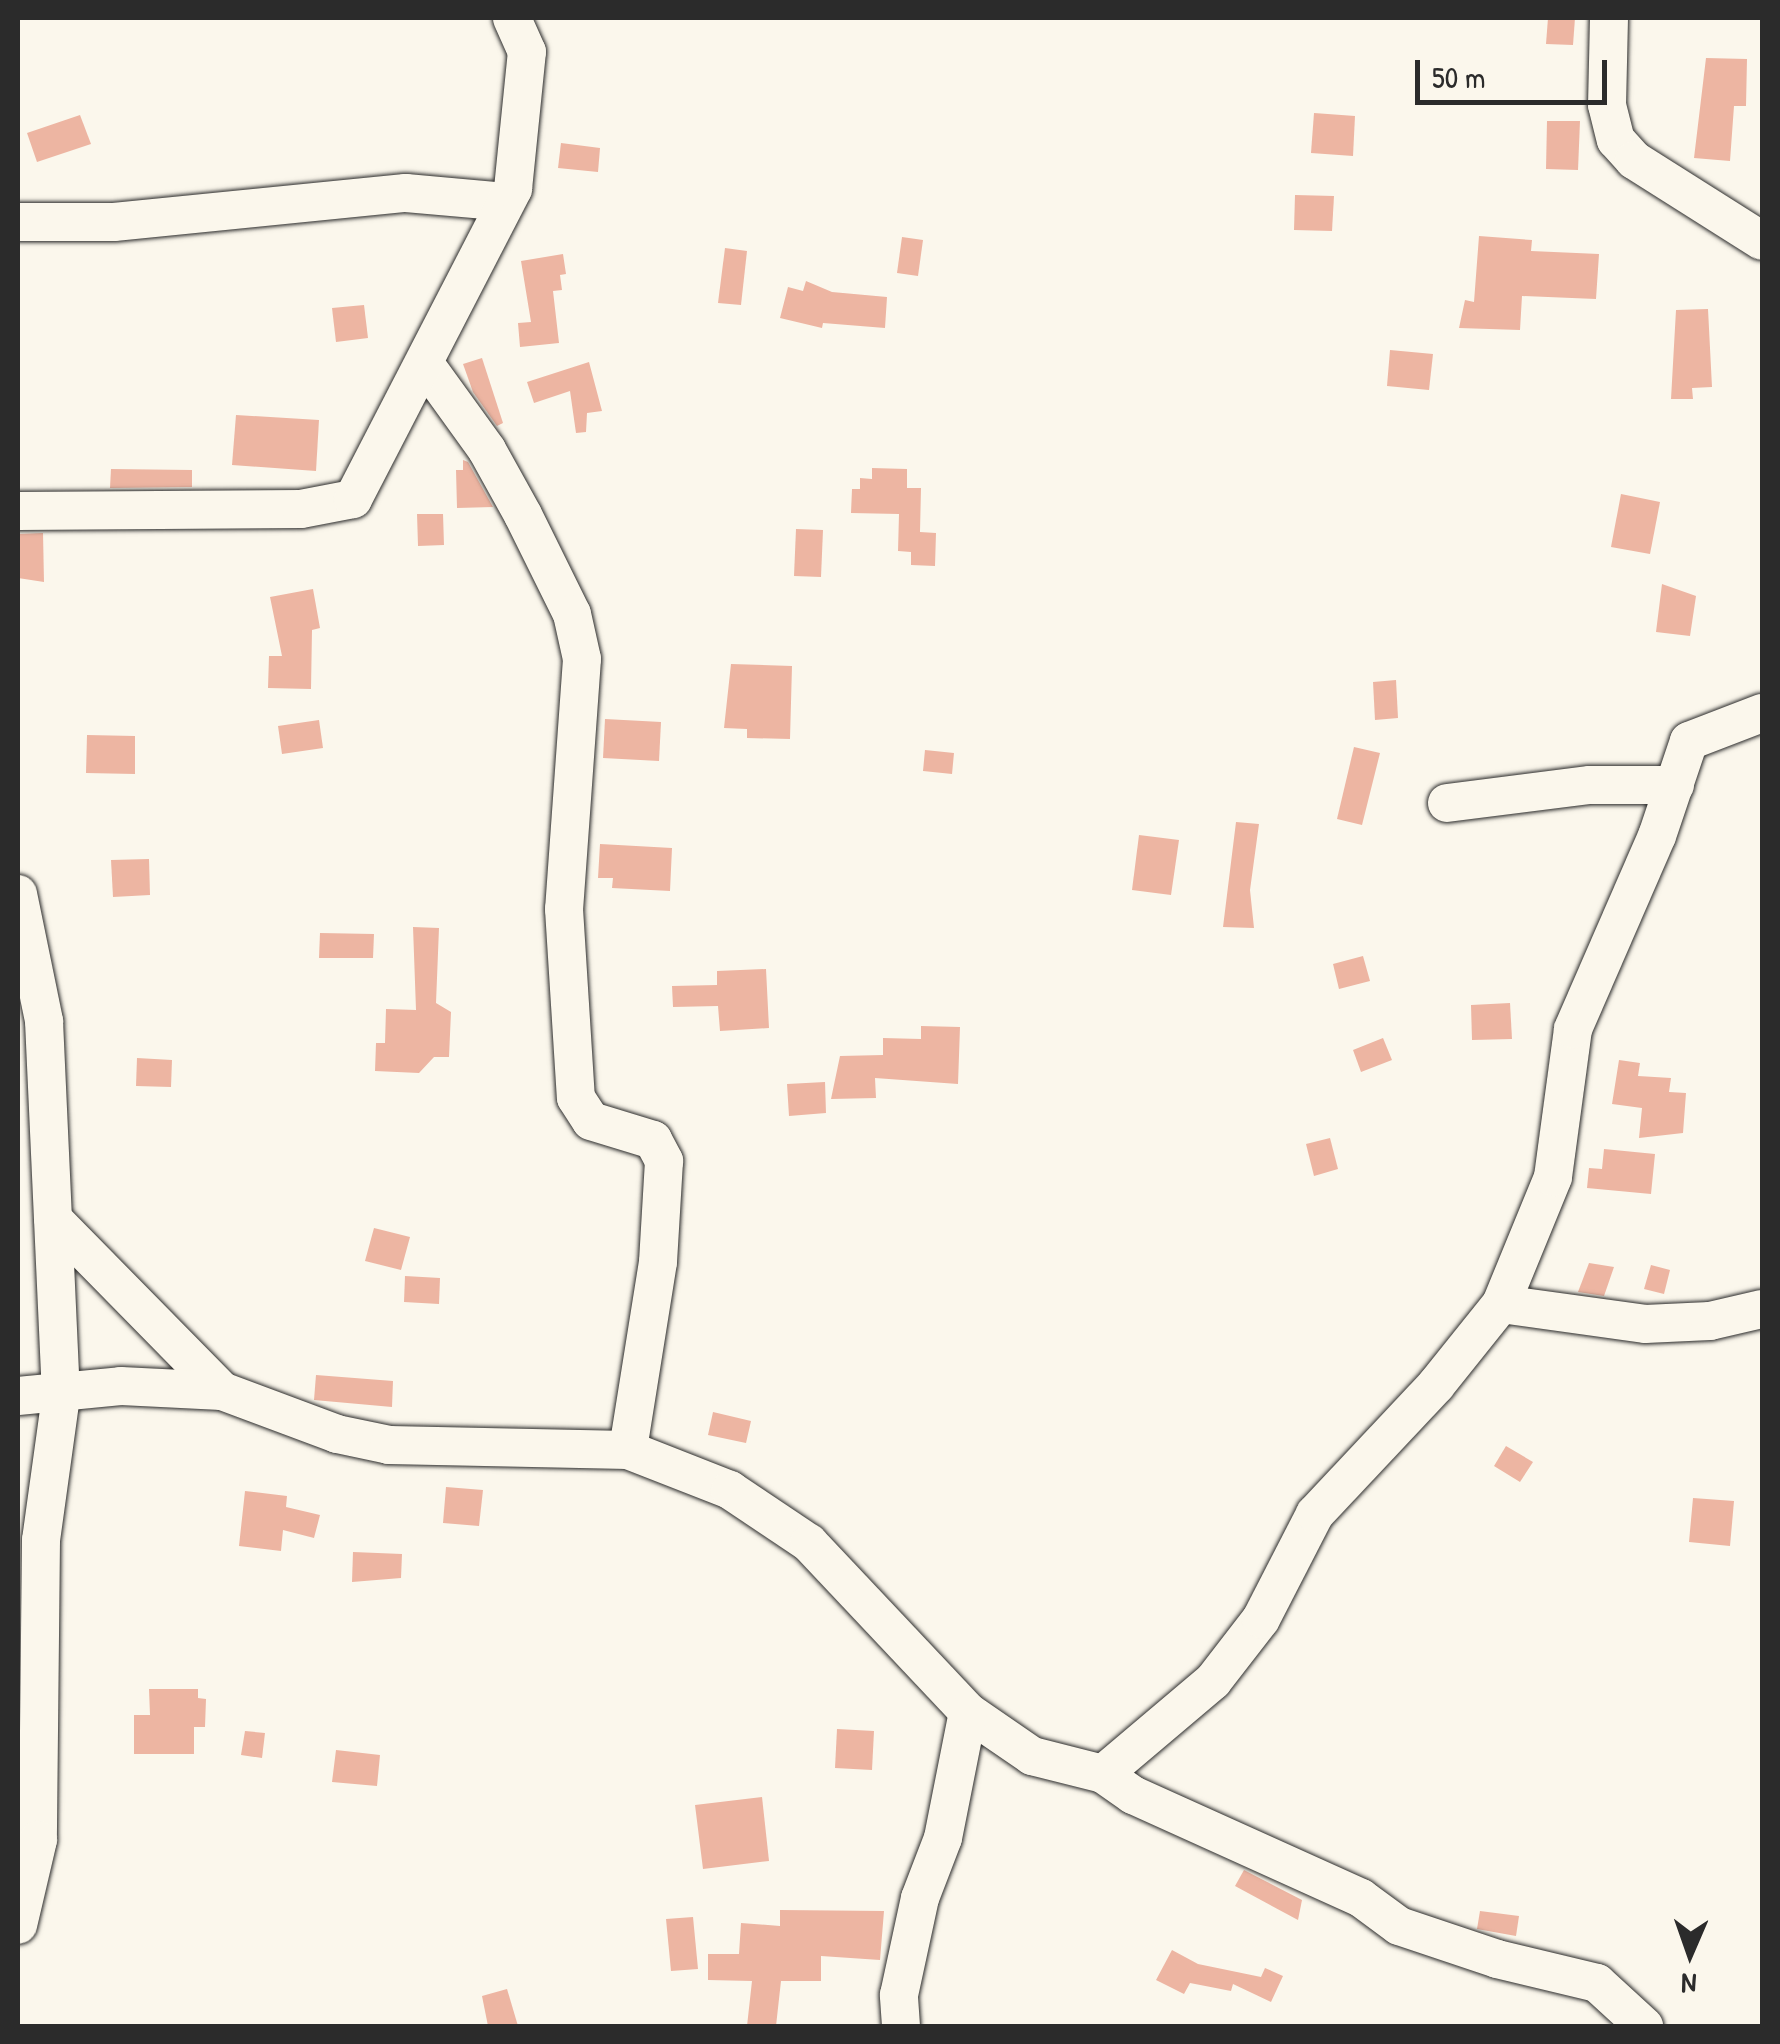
<!DOCTYPE html>
<style>
body{margin:0}
#map{position:relative;width:1780px;height:2044px;overflow:hidden;background:#fbf7ec;font-family:"Patrick Hand",sans-serif}
div>[style]{position:absolute}
.building>*{inset:0;background:#edb5a2}
.roads{filter:drop-shadow(0 0 2px #2b2b2b) drop-shadow(0 0 2px #2b2b2b)}
.minor>*{height:38px;margin:-19px;padding:0 19px;transform-origin:19px;border-radius:19px;background:#fbf7ec}
span{translate:-50% -50%;white-space:nowrap;text-align:center;line-height:1.15;-webkit-text-stroke:8px #fbf7ec;paint-order:stroke}
.frame{position:absolute;inset:0;border:20px solid #2b2b2b;pointer-events:none}
.north{position:absolute;left:1640px;top:1904px;width:100px;height:100px;-webkit-text-stroke:8px #fbf7ec;paint-order:stroke;rotate:182deg;font-size:28px;font-weight:700;line-height:40px;text-align:center;color:#2b2b2b}
.north::after{content:'';display:block;margin:auto;width:35px;height:45px;background:#2b2b2b;clip-path:polygon(50% 0,100% 100%,50% 72%,0 100%)}
.scale{position:absolute;left:1415px;top:60px;width:192px;height:45px;box-sizing:border-box;border:5px solid #2b2b2b;border-top:0;padding-left:12px;font-size:30px;line-height:35px;white-space:nowrap;color:#2b2b2b;-webkit-text-stroke:8px #fbf7ec;paint-order:stroke}
</style>
<div id="map">
<div class="building">
<div style="clip-path:polygon(1548px 18px,1575px 18px,1573px 45px,1546px 44px)"></div>
<div style="clip-path:polygon(1706px 58px,1747px 59px,1746px 106px,1734px 106px,1730px 161px,1694px 158px)"></div>
<div style="clip-path:polygon(1314px 113px,1355px 116px,1353px 156px,1311px 153px)"></div>
<div style="clip-path:polygon(80px 115px,91px 144px,37px 162px,27px 133px)"></div>
<div style="clip-path:polygon(1547px 121px,1580px 121px,1578px 170px,1546px 169px)"></div>
<div style="clip-path:polygon(561px 143px,600px 148px,598px 172px,558px 168px)"></div>
<div style="clip-path:polygon(1295px 195px,1334px 196px,1332px 231px,1294px 230px)"></div>
<div style="clip-path:polygon(1479px 236px,1532px 240px,1531px 251px,1599px 254px,1596px 299px,1522px 296px,1520px 330px,1459px 328px,1465px 300px,1474px 302px)"></div>
<div style="clip-path:polygon(902px 237px,923px 240px,918px 276px,897px 273px)"></div>
<div style="clip-path:polygon(725px 248px,747px 251px,741px 305px,718px 303px)"></div>
<div style="clip-path:polygon(563px 254px,566px 274px,560px 275px,562px 290px,553px 291px,559px 343px,520px 347px,518px 323px,531px 322px,521px 261px)"></div>
<div style="clip-path:polygon(806px 281px,832px 292px,887px 297px,885px 328px,823px 323px,822px 328px,780px 318px,788px 287px,803px 291px)"></div>
<div style="clip-path:polygon(364px 305px,368px 338px,336px 342px,332px 308px)"></div>
<div style="clip-path:polygon(1708px 309px,1712px 387px,1692px 388px,1693px 399px,1671px 399px,1676px 310px)"></div>
<div style="clip-path:polygon(1390px 350px,1433px 354px,1429px 390px,1387px 386px)"></div>
<div style="clip-path:polygon(482px 358px,503px 423px,497px 426px,473px 392px,463px 364px)"></div>
<div style="clip-path:polygon(589px 362px,602px 411px,587px 413px,586px 432px,576px 433px,570px 391px,534px 403px,527px 382px)"></div>
<div style="clip-path:polygon(236px 415px,319px 420px,316px 471px,232px 465px)"></div>
<div style="clip-path:polygon(463px 460px,468px 462px,493px 507px,457px 508px,456px 470px,463px 470px)"></div>
<div style="clip-path:polygon(872px 468px,907px 469px,907px 488px,921px 488px,920px 532px,936px 533px,935px 566px,911px 565px,911px 552px,898px 551px,899px 514px,851px 513px,852px 489px,860px 489px,860px 478px,872px 479px)"></div>
<div style="clip-path:polygon(111px 469px,192px 470px,192px 487px,110px 488px)"></div>
<div style="clip-path:polygon(1621px 494px,1660px 502px,1650px 554px,1611px 547px)"></div>
<div style="clip-path:polygon(417px 514px,443px 514px,444px 545px,418px 546px)"></div>
<div style="clip-path:polygon(796px 529px,823px 530px,821px 577px,794px 576px)"></div>
<div style="clip-path:polygon(18px 534px,43px 533px,44px 582px,18px 578px)"></div>
<div style="clip-path:polygon(1662px 584px,1696px 596px,1690px 636px,1656px 632px)"></div>
<div style="clip-path:polygon(313px 589px,320px 628px,312px 630px,311px 689px,268px 688px,269px 656px,282px 656px,270px 597px)"></div>
<div style="clip-path:polygon(731px 664px,792px 666px,790px 739px,747px 738px,747px 729px,724px 728px)"></div>
<div style="clip-path:polygon(1396px 680px,1398px 718px,1375px 720px,1373px 682px)"></div>
<div style="clip-path:polygon(605px 719px,661px 722px,659px 761px,603px 758px)"></div>
<div style="clip-path:polygon(319px 720px,323px 748px,282px 754px,278px 726px)"></div>
<div style="clip-path:polygon(87px 735px,135px 736px,135px 774px,86px 773px)"></div>
<div style="clip-path:polygon(1354px 747px,1380px 753px,1362px 825px,1337px 819px)"></div>
<div style="clip-path:polygon(925px 750px,954px 753px,952px 774px,923px 771px)"></div>
<div style="clip-path:polygon(1236px 822px,1259px 824px,1250px 890px,1254px 928px,1223px 927px)"></div>
<div style="clip-path:polygon(1139px 835px,1179px 840px,1171px 895px,1132px 890px)"></div>
<div style="clip-path:polygon(600px 844px,672px 848px,670px 891px,612px 888px,613px 878px,598px 878px)"></div>
<div style="clip-path:polygon(149px 859px,150px 895px,113px 897px,111px 860px)"></div>
<div style="clip-path:polygon(413px 927px,439px 928px,436px 1003px,451px 1012px,449px 1057px,434px 1057px,419px 1073px,375px 1071px,376px 1043px,385px 1043px,386px 1009px,416px 1010px)"></div>
<div style="clip-path:polygon(320px 933px,374px 934px,373px 958px,319px 958px)"></div>
<div style="clip-path:polygon(1363px 956px,1370px 981px,1339px 989px,1333px 964px)"></div>
<div style="clip-path:polygon(766px 969px,769px 1028px,720px 1031px,718px 1006px,673px 1007px,672px 986px,717px 985px,717px 971px)"></div>
<div style="clip-path:polygon(1510px 1003px,1512px 1039px,1472px 1040px,1471px 1005px)"></div>
<div style="clip-path:polygon(921px 1026px,960px 1027px,958px 1084px,875px 1078px,876px 1098px,831px 1099px,840px 1056px,883px 1055px,883px 1038px,921px 1039px)"></div>
<div style="clip-path:polygon(1383px 1038px,1392px 1060px,1361px 1072px,1353px 1050px)"></div>
<div style="clip-path:polygon(137px 1058px,172px 1060px,171px 1087px,136px 1086px)"></div>
<div style="clip-path:polygon(1619px 1060px,1640px 1063px,1638px 1076px,1671px 1078px,1669px 1092px,1686px 1093px,1683px 1133px,1639px 1138px,1642px 1108px,1612px 1104px)"></div>
<div style="clip-path:polygon(825px 1082px,826px 1113px,789px 1116px,787px 1084px)"></div>
<div style="clip-path:polygon(1330px 1138px,1338px 1169px,1314px 1176px,1306px 1144px)"></div>
<div style="clip-path:polygon(1604px 1149px,1655px 1154px,1651px 1194px,1587px 1188px,1589px 1168px,1602px 1169px)"></div>
<div style="clip-path:polygon(374px 1228px,410px 1237px,401px 1270px,365px 1261px)"></div>
<div style="clip-path:polygon(1589px 1263px,1614px 1267px,1604px 1296px,1578px 1292px)"></div>
<div style="clip-path:polygon(1651px 1265px,1670px 1270px,1664px 1294px,1644px 1289px)"></div>
<div style="clip-path:polygon(405px 1276px,440px 1278px,439px 1304px,404px 1302px)"></div>
<div style="clip-path:polygon(316px 1375px,393px 1381px,392px 1407px,314px 1400px)"></div>
<div style="clip-path:polygon(713px 1412px,751px 1421px,746px 1443px,708px 1435px)"></div>
<div style="clip-path:polygon(1506px 1446px,1533px 1462px,1520px 1482px,1494px 1466px)"></div>
<div style="clip-path:polygon(446px 1487px,483px 1490px,479px 1526px,443px 1523px)"></div>
<div style="clip-path:polygon(245px 1491px,287px 1496px,286px 1507px,320px 1515px,314px 1538px,283px 1530px,281px 1551px,239px 1546px)"></div>
<div style="clip-path:polygon(1693px 1498px,1734px 1501px,1730px 1546px,1689px 1542px)"></div>
<div style="clip-path:polygon(353px 1552px,402px 1554px,401px 1578px,352px 1582px)"></div>
<div style="clip-path:polygon(149px 1689px,198px 1689px,198px 1698px,206px 1699px,205px 1727px,194px 1727px,194px 1754px,134px 1754px,134px 1715px,150px 1715px)"></div>
<div style="clip-path:polygon(837px 1729px,874px 1731px,872px 1770px,835px 1768px)"></div>
<div style="clip-path:polygon(245px 1731px,265px 1733px,262px 1758px,241px 1755px)"></div>
<div style="clip-path:polygon(336px 1750px,380px 1755px,377px 1786px,332px 1782px)"></div>
<div style="clip-path:polygon(762px 1797px,769px 1861px,703px 1869px,695px 1805px)"></div>
<div style="clip-path:polygon(1244px 1870px,1302px 1900px,1298px 1920px,1235px 1886px)"></div>
<div style="clip-path:polygon(780px 1910px,884px 1911px,880px 1960px,821px 1956px,821px 1981px,781px 1981px,776px 2026px,747px 2026px,752px 1981px,708px 1980px,708px 1954px,739px 1954px,741px 1923px,780px 1926px)"></div>
<div style="clip-path:polygon(1480px 1911px,1519px 1916px,1516px 1936px,1477px 1929px)"></div>
<div style="clip-path:polygon(693px 1917px,698px 1969px,671px 1971px,666px 1919px)"></div>
<div style="clip-path:polygon(1172px 1950px,1198px 1964px,1261px 1977px,1265px 1968px,1283px 1976px,1271px 2002px,1233px 1984px,1231px 1991px,1190px 1983px,1184px 1994px,1156px 1980px)"></div>
<div style="clip-path:polygon(507px 1989px,518px 2026px,488px 2026px,482px 1996px)"></div>
</div>
<div class="roads">
<div class="minor">
<div style="left:1609px;top:18px;width:87px;rotate:91.3deg"></div>
<div style="left:1607px;top:105px;width:36px;rotate:76deg"></div>
<div style="left:1616px;top:140px;width:27px;rotate:48deg"></div>
<div style="left:1634px;top:160px;width:151px;rotate:32.3deg"></div>
<div style="left:18px;top:222px;width:96px"></div>
<div style="left:114px;top:222px;width:293px;rotate:-5.7deg"></div>
<div style="left:406px;top:193px;width:100px;rotate:5.1deg"></div>
<div style="left:425px;top:364px;width:106px;rotate:54.2deg"></div>
<div style="left:487px;top:450px;width:74px;rotate:61deg"></div>
<div style="left:523px;top:515px;width:110px;rotate:63.7deg"></div>
<div style="left:572px;top:614px;width:46px;rotate:77.5deg"></div>
<div style="left:582px;top:659px;width:251px;rotate:94.1deg"></div>
<div style="left:564px;top:909px;width:189px;rotate:86.4deg"></div>
<div style="left:576px;top:1098px;width:27px;rotate:57deg"></div>
<div style="left:591px;top:1121px;width:65px;rotate:17deg"></div>
<div style="left:653px;top:1140px;width:24px;rotate:62deg"></div>
<div style="left:664px;top:1161px;width:101px;rotate:93.4deg"></div>
<div style="left:658px;top:1262px;width:190px;rotate:99.1deg"></div>
<div style="left:18px;top:511px;width:283px;rotate:-0.4deg"></div>
<div style="left:301px;top:509px;width:53px;rotate:-10.9deg"></div>
<div style="left:353px;top:499px;width:349px;rotate:-62.7deg"></div>
<div style="left:513px;top:189px;width:138px;rotate:-84.2deg"></div>
<div style="left:527px;top:52px;width:37px;rotate:-114deg"></div>
<div style="left:1447px;top:803px;width:144px;rotate:-7.2deg"></div>
<div style="left:1590px;top:785px;width:85px"></div>
<div style="left:18px;top:894px;width:130px;rotate:78.4deg"></div>
<div style="left:44px;top:1021px;width:375px;rotate:87.4deg"></div>
<div style="left:61px;top:1396px;width:145px;rotate:97.9deg"></div>
<div style="left:41px;top:1540px;width:300px;rotate:90.6deg"></div>
<div style="left:38px;top:1840px;width:87px;rotate:103.2deg"></div>
<div style="left:53px;top:1219px;width:241px;rotate:45.5deg"></div>
<div style="left:1501px;top:1304px;width:145px;rotate:7.9deg"></div>
<div style="left:1645px;top:1324px;width:65px;rotate:-2.6deg"></div>
<div style="left:1710px;top:1321px;width:53px;rotate:-13deg"></div>
<div style="left:18px;top:1396px;width:103px;rotate:-5.5deg"></div>
<div style="left:121px;top:1386px;width:101px;rotate:2.8deg"></div>
<div style="left:222px;top:1391px;width:123px;rotate:20.5deg"></div>
<div style="left:337px;top:1434px;width:53px;rotate:11.9deg"></div>
<div style="left:389px;top:1445px;width:239px;rotate:1.2deg"></div>
<div style="left:628px;top:1450px;width:110px;rotate:21.4deg"></div>
<div style="left:730px;top:1490px;width:95px;rotate:33.9deg"></div>
<div style="left:809px;top:1543px;width:232px;rotate:46.7deg"></div>
<div style="left:968px;top:1712px;width:78px;rotate:34.5deg"></div>
<div style="left:1032px;top:1756px;width:73px;rotate:14.2deg"></div>
<div style="left:1103px;top:1774px;width:37px;rotate:35deg"></div>
<div style="left:1133px;top:1795px;width:250px;rotate:24.3deg"></div>
<div style="left:1361px;top:1898px;width:47px;rotate:36.4deg"></div>
<div style="left:1399px;top:1926px;width:103px;rotate:18.6deg"></div>
<div style="left:1497px;top:1959px;width:103px;rotate:13.5deg"></div>
<div style="left:1597px;top:1983px;width:64px;rotate:42.5deg"></div>
<div style="left:1103px;top:1774px;width:144px;rotate:-40.2deg"></div>
<div style="left:1213px;top:1681px;width:78px;rotate:-52.3deg"></div>
<div style="left:1261px;top:1619px;width:118px;rotate:-62.8deg"></div>
<div style="left:1315px;top:1514px;width:177px;rotate:-46.8deg"></div>
<div style="left:1436px;top:1385px;width:104px;rotate:-51.3deg"></div>
<div style="left:1501px;top:1304px;width:137px;rotate:-67.7deg"></div>
<div style="left:1553px;top:1177px;width:149px;rotate:-82.3deg"></div>
<div style="left:1573px;top:1029px;width:210px;rotate:-66.5deg"></div>
<div style="left:1657px;top:836px;width:100px;rotate:-71.4deg"></div>
<div style="left:1689px;top:741px;width:78px;rotate:-21deg"></div>
<div style="left:901px;top:2026px;width:31px;rotate:-94deg"></div>
<div style="left:899px;top:1995px;width:99px;rotate:-77.8deg"></div>
<div style="left:920px;top:1898px;width:64px;rotate:-69deg"></div>
<div style="left:943px;top:1838px;width:128px;rotate:-78.8deg"></div>
</div>
</div>
<div class="frame"></div>
<div class="north">N</div>
<div class="scale">50 m</div>
</div>
